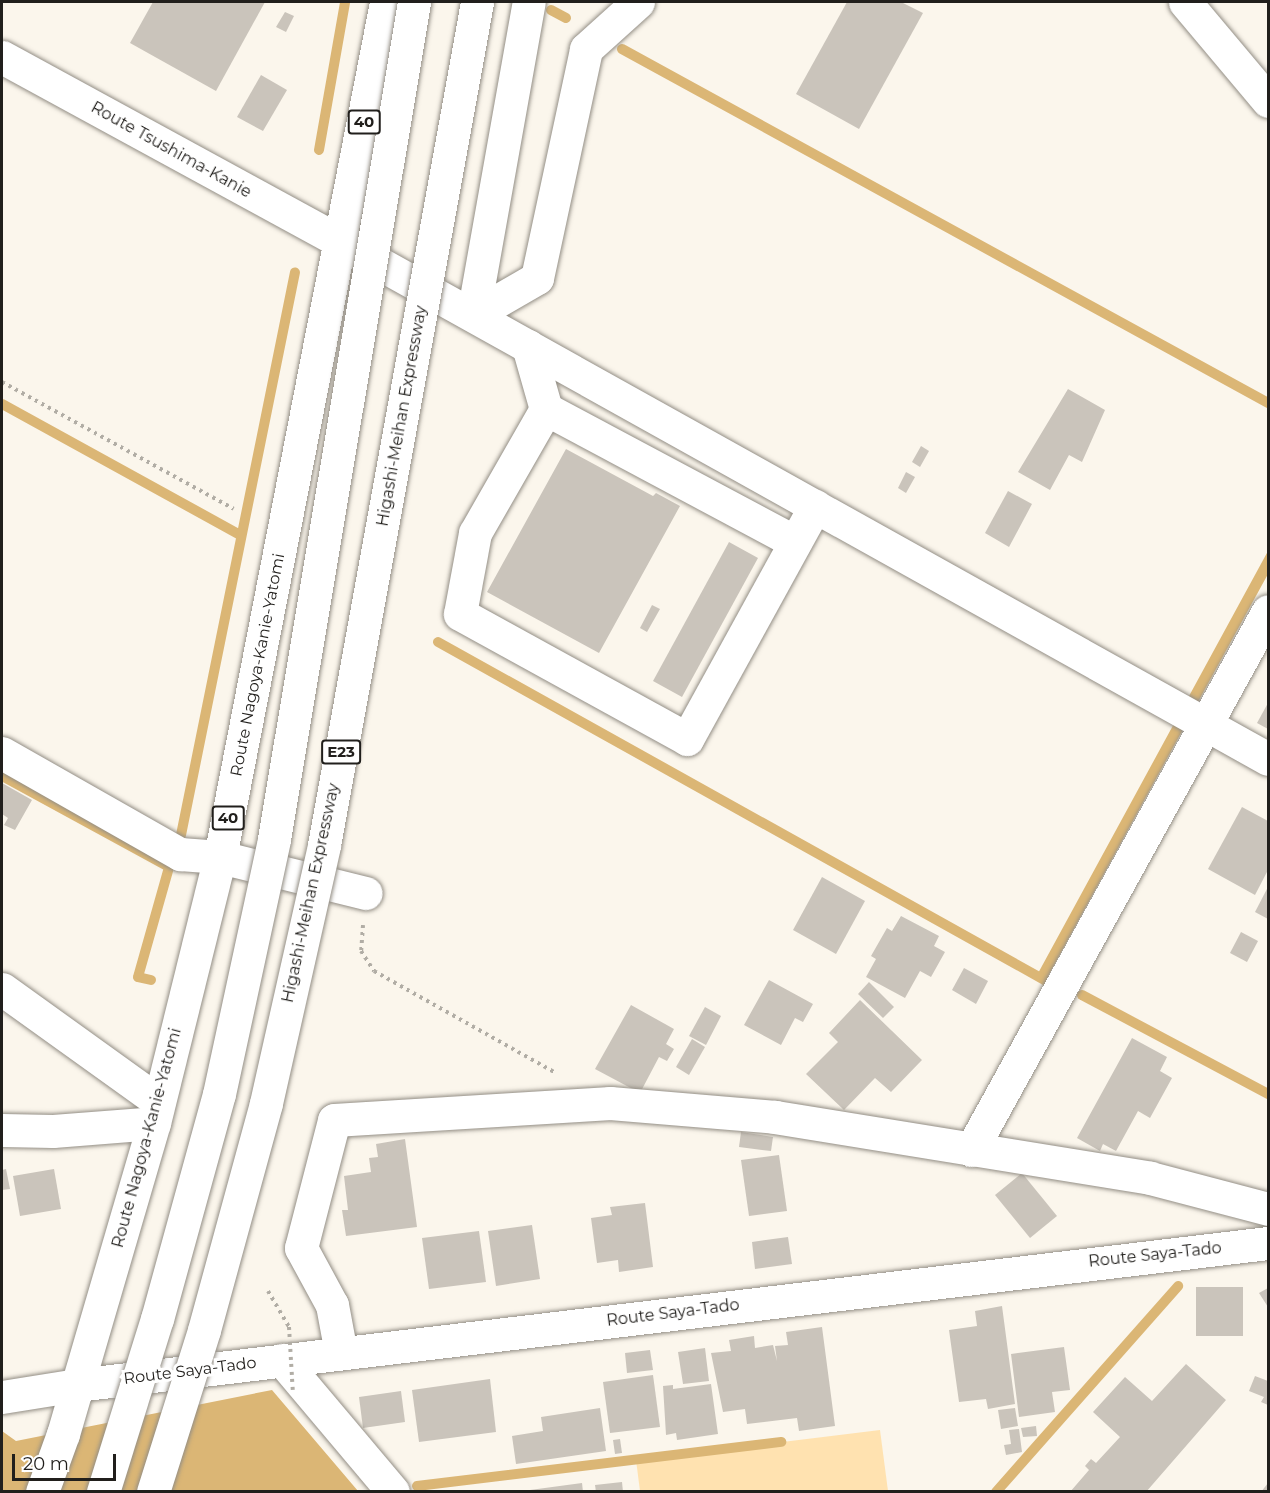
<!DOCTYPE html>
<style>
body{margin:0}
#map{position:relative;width:1270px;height:1493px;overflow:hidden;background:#fbf6ec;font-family:Montserrat,sans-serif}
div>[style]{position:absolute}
.green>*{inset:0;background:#ffe2b0}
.water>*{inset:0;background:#dbb675}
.stream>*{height:10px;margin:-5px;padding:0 5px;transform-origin:5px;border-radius:5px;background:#dbb675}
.building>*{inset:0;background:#cac4bb}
.path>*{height:4px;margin-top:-2px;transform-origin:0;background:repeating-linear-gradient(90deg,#b1ada5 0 3px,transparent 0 7.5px)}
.roads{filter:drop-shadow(0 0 2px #938e85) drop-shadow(0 0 2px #938e85)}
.minor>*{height:33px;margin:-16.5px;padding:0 16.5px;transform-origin:16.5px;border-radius:16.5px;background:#fff}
.major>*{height:33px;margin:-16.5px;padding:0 16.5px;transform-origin:16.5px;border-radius:16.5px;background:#fff}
.path-bridge>*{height:4px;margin-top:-2px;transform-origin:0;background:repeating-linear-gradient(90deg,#b1ada5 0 3px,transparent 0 7.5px)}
.bridges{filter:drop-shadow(0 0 2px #938e85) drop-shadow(0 0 2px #938e85)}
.highway-bridge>*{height:33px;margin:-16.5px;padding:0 16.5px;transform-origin:16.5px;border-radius:16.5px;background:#fff}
span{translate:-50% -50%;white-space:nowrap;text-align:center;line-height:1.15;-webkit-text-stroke:6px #fff;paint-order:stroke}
.shield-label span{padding:2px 4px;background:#fff;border:2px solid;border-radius:4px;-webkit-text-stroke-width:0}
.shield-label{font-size:15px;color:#211f1c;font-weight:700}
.street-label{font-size:16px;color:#211f1c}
.frame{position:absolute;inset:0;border:3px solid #211f1c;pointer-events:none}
.scale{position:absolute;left:12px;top:1454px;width:104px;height:27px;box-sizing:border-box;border:3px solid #211f1c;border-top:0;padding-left:8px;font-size:18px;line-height:21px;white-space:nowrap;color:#211f1c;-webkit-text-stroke:4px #fff;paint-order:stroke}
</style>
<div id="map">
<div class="green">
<div style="clip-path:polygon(880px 1430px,888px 1491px,640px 1491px,636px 1460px)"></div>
</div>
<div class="water">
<div style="clip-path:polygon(1268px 551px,1268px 574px,1047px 978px,1048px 984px,1036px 977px)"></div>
<div style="clip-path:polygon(272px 1390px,358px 1491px,2px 1491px,2px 1431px,16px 1441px)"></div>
</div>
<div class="stream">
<div style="left:551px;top:10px;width:17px;rotate:28deg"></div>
<div style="left:622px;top:49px;width:737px;rotate:28.72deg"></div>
<div style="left:319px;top:150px;width:150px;rotate:-80deg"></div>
<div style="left:2px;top:404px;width:272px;rotate:28.8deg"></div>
<div style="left:438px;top:642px;width:698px;rotate:29.13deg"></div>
<div style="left:2px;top:776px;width:190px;rotate:28.6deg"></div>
<div style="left:181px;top:835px;width:574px;rotate:-78.55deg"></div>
<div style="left:151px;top:980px;width:13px;rotate:-167deg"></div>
<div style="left:138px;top:977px;width:117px;rotate:-74.2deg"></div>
<div style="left:1082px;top:995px;width:211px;rotate:28deg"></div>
<div style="left:417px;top:1486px;width:367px;rotate:-6.9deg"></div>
<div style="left:996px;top:1492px;width:275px;rotate:-48.5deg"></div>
</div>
<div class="building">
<div style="clip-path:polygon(153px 2px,265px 2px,216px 91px,130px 43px)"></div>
<div style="clip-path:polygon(847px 2px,901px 2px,923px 13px,859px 129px,796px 94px)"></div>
<div style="clip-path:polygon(285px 12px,294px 16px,286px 32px,276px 27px)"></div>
<div style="clip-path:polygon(261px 75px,287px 90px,263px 131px,237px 117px)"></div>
<div style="clip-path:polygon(1068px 389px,1105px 410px,1082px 462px,1069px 455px,1050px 490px,1018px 472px)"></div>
<div style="clip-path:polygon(921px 446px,929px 451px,920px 467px,912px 462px)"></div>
<div style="clip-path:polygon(566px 449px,653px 496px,656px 493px,680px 506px,599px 653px,487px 592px)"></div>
<div style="clip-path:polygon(906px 472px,915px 477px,906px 493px,898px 488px)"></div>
<div style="clip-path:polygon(1008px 491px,1032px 504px,1009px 547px,985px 533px)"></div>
<div style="clip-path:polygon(729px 542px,758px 558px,682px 697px,653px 681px)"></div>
<div style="clip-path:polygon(652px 605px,660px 609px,647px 632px,640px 628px)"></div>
<div style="clip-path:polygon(1268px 703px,1268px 729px,1257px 723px)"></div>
<div style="clip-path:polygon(2px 783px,32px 800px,15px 830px,4px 825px,8px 818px,2px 814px)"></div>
<div style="clip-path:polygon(1242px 807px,1268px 821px,1268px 870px,1255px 895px,1208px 869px)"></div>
<div style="clip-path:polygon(822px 877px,865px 901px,836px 954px,793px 930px)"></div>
<div style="clip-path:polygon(1268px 887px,1268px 919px,1255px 912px)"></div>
<div style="clip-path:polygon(901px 916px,939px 936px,934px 946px,945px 952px,931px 977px,920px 971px,905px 998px,866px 977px,876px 959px,871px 956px,887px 928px,892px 931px)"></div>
<div style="clip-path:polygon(1241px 932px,1258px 941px,1247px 962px,1230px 953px)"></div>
<div style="clip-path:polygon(964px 968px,988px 981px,976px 1004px,952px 990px)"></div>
<div style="clip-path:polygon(769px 980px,813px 1004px,803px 1022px,795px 1018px,781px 1045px,744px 1025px)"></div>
<div style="clip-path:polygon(869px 982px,894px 1007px,883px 1018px,858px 994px)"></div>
<div style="clip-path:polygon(860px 1000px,922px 1060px,891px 1092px,875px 1078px,844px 1110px,806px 1074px,838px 1042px,829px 1033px)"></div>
<div style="clip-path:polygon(631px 1005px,674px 1029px,666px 1044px,674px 1049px,667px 1061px,659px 1057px,640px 1093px,595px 1069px)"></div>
<div style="clip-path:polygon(705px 1007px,721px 1016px,706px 1045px,689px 1036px)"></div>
<div style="clip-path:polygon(1132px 1038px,1167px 1057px,1160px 1071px,1172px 1078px,1150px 1118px,1138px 1111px,1116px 1151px,1103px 1144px,1100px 1151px,1077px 1138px)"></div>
<div style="clip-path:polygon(692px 1039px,705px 1047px,689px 1075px,676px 1067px)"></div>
<div style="clip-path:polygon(741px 1132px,773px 1137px,771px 1151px,739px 1147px)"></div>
<div style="clip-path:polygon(405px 1139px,417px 1227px,346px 1236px,342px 1210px,348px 1210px,344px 1176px,371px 1172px,369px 1158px,378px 1157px,376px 1144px)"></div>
<div style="clip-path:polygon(779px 1155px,787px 1211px,749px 1216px,741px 1160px)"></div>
<div style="clip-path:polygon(6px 1169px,10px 1189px,2px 1190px,2px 1170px)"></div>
<div style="clip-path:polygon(54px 1169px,61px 1209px,20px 1216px,13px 1176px)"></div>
<div style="clip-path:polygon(1022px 1173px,1057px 1216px,1030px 1238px,995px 1195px)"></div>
<div style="clip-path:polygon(645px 1203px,653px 1267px,619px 1272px,618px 1260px,597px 1263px,591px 1218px,612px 1215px,610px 1207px)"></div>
<div style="clip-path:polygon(532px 1225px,540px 1279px,496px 1286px,488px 1231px)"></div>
<div style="clip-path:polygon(479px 1231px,486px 1282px,429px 1289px,422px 1238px)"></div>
<div style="clip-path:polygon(788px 1237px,792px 1264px,755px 1269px,752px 1242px)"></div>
<div style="clip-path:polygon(1196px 1287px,1243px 1287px,1243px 1336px,1196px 1336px)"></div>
<div style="clip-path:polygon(1268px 1288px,1268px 1307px,1259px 1293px)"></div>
<div style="clip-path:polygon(1002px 1306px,1015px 1404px,988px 1409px,986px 1399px,959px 1402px,949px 1330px,977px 1326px,975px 1311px)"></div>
<div style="clip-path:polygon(822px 1327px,835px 1426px,799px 1431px,797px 1418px,747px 1424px,745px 1409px,723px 1412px,711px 1353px,731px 1351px,729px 1340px,754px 1336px,755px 1348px,773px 1345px,777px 1361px,775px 1346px,788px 1345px,786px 1332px)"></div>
<div style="clip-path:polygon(1064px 1347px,1070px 1390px,1052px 1392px,1055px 1412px,1019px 1417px,1011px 1354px)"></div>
<div style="clip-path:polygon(705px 1348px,709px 1381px,683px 1384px,678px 1352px)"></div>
<div style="clip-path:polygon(650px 1350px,653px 1370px,627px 1373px,625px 1353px)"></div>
<div style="clip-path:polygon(1186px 1364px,1226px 1400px,1146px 1492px,1070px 1492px,1089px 1470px,1085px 1466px,1091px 1459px,1096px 1463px,1120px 1437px,1093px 1412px,1125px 1377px,1152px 1401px)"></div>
<div style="clip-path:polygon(653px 1375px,660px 1427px,610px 1433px,603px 1382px)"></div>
<div style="clip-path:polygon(1255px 1376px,1268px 1381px,1268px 1405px,1261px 1402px,1264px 1397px,1249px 1391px)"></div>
<div style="clip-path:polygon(490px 1379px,496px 1432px,419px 1442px,412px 1390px)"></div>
<div style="clip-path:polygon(711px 1384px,718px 1434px,677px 1440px,676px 1433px,666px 1435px,663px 1386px,673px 1385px,673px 1389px)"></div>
<div style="clip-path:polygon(401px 1391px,405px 1422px,363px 1428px,359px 1397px)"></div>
<div style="clip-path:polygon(600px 1408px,606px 1451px,516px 1464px,512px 1436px,543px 1431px,541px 1417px)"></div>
<div style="clip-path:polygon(1015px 1408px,1018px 1426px,1001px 1429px,998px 1410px)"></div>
<div style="clip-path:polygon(1036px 1426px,1037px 1436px,1023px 1437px,1021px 1428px)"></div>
<div style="clip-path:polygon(1019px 1429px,1022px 1452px,1006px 1455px,1004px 1445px,1011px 1444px,1009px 1430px)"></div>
<div style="clip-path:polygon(620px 1439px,622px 1453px,615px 1454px,613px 1440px)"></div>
<div style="clip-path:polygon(622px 1482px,623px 1492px,596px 1492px,595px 1485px)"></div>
<div style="clip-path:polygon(582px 1483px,583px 1492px,530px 1492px,530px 1490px)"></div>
<div style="clip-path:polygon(1268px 1483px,1268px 1492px,1261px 1492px)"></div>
</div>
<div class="path">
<div style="left:2px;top:382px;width:264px;rotate:28.7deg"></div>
<div style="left:363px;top:925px;width:26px;rotate:94deg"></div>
<div style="left:361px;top:951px;width:24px;rotate:57deg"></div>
<div style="left:374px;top:971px;width:206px;rotate:29.3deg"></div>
<div style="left:268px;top:1291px;width:42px;rotate:59.7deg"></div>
</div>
<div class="roads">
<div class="minor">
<div style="left:348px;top:246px;width:1053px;rotate:29.14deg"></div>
<div style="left:473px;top:315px;width:74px;rotate:-30deg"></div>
<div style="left:537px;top:278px;width:234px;rotate:-77.9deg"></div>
<div style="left:586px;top:49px;width:70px;rotate:-42.1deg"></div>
<div style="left:473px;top:315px;width:318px;rotate:-79.9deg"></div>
<div style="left:528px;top:346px;width:66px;rotate:74.1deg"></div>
<div style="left:546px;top:409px;width:143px;rotate:119.8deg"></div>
<div style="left:475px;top:533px;width:82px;rotate:100.5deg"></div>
<div style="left:460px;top:614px;width:259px;rotate:28.8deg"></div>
<div style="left:687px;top:739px;width:266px;rotate:-61.2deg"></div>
<div style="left:546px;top:409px;width:282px;rotate:28.1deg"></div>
<div style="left:2px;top:753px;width:205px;rotate:29.6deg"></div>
<div style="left:180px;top:854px;width:40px;rotate:4.3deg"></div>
<div style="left:220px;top:857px;width:150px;rotate:13.9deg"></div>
<div style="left:2px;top:989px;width:193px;rotate:35.7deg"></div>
<div style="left:2px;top:1130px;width:51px;rotate:1.1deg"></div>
<div style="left:53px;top:1131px;width:101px;rotate:-4.5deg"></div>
<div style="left:971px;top:1150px;width:615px;rotate:-61.14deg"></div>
<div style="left:341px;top:1353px;width:49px;rotate:-100.6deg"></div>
<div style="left:332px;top:1305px;width:65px;rotate:-118.5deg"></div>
<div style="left:301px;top:1248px;width:132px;rotate:-75.5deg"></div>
<div style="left:334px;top:1120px;width:277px;rotate:-3.5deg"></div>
<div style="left:610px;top:1103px;width:166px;rotate:4.8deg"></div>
<div style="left:775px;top:1117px;width:380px;rotate:9.2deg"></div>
<div style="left:1150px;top:1178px;width:122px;rotate:14.7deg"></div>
<div style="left:282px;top:1360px;width:172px;rotate:49.9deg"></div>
<div style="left:2px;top:1397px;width:76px;rotate:-9.1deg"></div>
</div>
<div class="major">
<div style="left:1185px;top:2px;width:129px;rotate:50deg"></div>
<div style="left:2px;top:57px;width:386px;rotate:28.6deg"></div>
<div style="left:77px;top:1385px;width:1199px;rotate:-6.8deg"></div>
<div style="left:42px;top:1492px;width:62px;rotate:-70.1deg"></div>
<div style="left:63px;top:1434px;width:324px;rotate:-73.7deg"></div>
<div style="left:154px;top:1123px;width:274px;rotate:-76.1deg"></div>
<div style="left:220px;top:857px;width:871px;rotate:-79.01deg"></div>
</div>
</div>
<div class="path-bridge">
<div style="left:289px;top:1327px;width:67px;rotate:86.6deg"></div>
</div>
<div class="bridges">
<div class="highway-bridge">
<div style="left:103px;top:1492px;width:181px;rotate:-72.7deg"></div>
<div style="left:157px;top:1319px;width:233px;rotate:-74.6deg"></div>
<div style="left:219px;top:1094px;width:261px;rotate:-77.8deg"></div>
<div style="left:274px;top:839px;width:849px;rotate:-80.5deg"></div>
<div style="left:153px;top:1492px;width:170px;rotate:-72.5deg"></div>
<div style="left:204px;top:1330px;width:235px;rotate:-74.7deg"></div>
<div style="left:266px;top:1103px;width:264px;rotate:-77.3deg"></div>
<div style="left:324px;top:845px;width:857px;rotate:-79.71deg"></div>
</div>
</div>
<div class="shield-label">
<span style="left:364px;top:122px">40</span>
<span style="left:341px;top:752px">E23</span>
<span style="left:228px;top:818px">40</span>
</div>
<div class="street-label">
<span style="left:171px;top:150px;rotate:29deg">Route Tsushima-Kanie</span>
<span style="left:402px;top:416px;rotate:-80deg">Higashi-Meihan Expressway</span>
<span style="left:258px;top:665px;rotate:-79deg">Route Nagoya-Kanie-Yatomi</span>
<span style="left:311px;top:893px;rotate:-78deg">Higashi-Meihan Expressway</span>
<span style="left:147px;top:1138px;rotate:-75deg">Route Nagoya-Kanie-Yatomi</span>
<span style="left:1155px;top:1255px;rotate:-6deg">Route Saya-Tado</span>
<span style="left:673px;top:1313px;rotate:-7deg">Route Saya-Tado</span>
<span style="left:190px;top:1371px;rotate:-7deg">Route Saya-Tado</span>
</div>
<div class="frame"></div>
<div class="scale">20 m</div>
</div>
